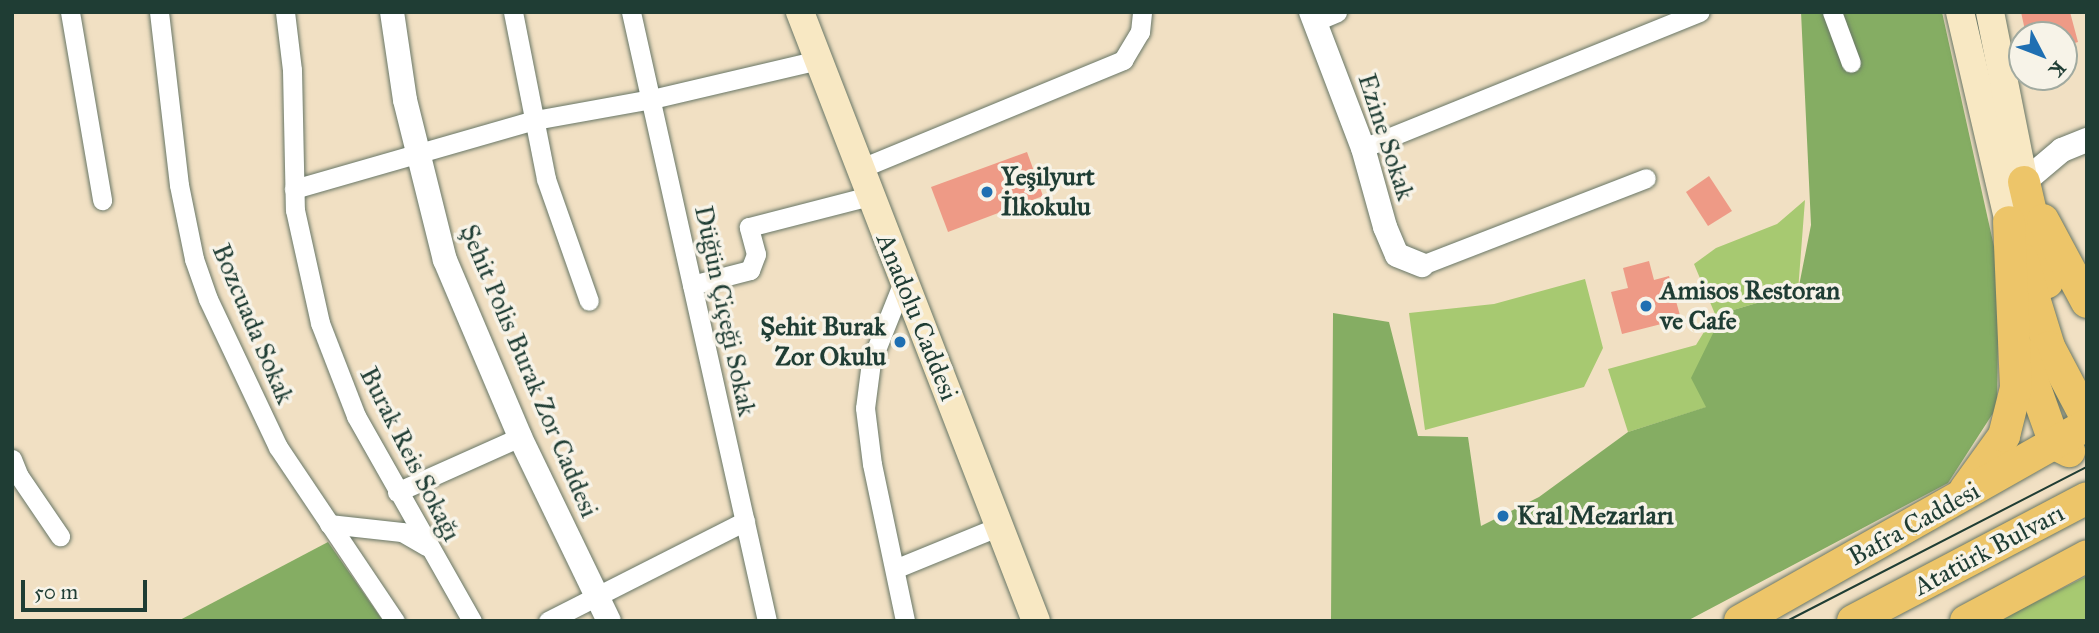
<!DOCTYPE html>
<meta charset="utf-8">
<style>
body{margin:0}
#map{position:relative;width:2099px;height:633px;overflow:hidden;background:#f1e0c3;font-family:"IM FELL Great Primer",serif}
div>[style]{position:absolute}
.green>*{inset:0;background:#a7c971}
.forest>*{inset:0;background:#85ad63}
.building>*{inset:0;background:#ee9a86}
.roads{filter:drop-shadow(0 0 2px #687666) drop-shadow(0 0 2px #687666)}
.minor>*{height:19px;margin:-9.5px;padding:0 9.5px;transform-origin:9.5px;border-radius:9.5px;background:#fff}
.tertiary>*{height:24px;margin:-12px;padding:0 12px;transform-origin:12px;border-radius:12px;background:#fff}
.secondary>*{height:28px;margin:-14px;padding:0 14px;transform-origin:14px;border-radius:14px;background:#f8e8c3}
.primary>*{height:32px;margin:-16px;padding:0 16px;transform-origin:16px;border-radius:16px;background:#edc569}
.tram>*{height:2px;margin:-1px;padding:0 1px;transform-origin:1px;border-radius:1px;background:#1f3d34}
.dots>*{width:19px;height:19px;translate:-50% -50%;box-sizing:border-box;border:4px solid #f7f3e8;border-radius:50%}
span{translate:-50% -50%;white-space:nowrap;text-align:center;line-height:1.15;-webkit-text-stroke:7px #f7f3e8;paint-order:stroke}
.street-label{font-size:26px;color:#1f3d34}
.poi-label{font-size:26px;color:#1f3d34;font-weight:700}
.left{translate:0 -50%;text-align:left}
.right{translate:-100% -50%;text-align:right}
.frame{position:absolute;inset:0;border:14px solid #1f3d34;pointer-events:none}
.north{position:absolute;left:2008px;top:21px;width:70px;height:70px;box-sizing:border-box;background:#f7f3e8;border:2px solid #a1aaa0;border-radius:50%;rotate:132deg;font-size:19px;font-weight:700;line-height:28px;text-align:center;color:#1f3d34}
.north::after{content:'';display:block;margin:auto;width:24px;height:32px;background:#1f6fb2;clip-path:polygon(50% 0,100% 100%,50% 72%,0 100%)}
.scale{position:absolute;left:21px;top:580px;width:126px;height:32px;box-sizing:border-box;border:4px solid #1f3d34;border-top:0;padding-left:9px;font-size:21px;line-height:24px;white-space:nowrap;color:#1f3d34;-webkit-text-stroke:5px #f7f3e8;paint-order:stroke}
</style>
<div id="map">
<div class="green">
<div style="clip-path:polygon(1805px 200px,1798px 291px,1723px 313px,1707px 407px,1628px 432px,1608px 369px,1696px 345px,1715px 314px,1694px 264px,1716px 248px,1777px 224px)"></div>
<div style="clip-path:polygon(1585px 279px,1603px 348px,1584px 387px,1425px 430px,1409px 313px,1494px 304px)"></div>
<div style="clip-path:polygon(2087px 576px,2087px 621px,1998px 621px)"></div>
</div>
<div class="forest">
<div style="clip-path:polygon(1801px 12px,1942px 12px,1999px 269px,1997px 407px,1948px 483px,1687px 621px,1331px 621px,1333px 313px,1389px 322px,1418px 436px,1468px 437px,1481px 526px,1539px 497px,1628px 432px,1706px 407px,1691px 378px,1723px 313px,1798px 291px,1811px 225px)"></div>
<div style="clip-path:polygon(328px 542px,383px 621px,178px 621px)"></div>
</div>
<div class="building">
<div style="clip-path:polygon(2021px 12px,2070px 12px,2078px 42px,2064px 46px,2064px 35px,2026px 35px)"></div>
<div style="clip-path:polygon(1027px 152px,1043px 196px,948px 232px,931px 187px)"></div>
<div style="clip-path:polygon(1709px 176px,1732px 211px,1708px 226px,1686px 192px)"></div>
<div style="clip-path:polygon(1649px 261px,1654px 280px,1669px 276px,1681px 319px,1622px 334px,1611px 292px,1628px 288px,1623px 268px)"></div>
</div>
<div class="roads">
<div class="minor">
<div style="left:70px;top:12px;width:191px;rotate:80.3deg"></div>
<div style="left:159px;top:12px;width:174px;rotate:83.4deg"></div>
<div style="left:179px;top:185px;width:76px;rotate:78.5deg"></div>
<div style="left:194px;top:259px;width:42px;rotate:70.7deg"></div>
<div style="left:208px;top:299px;width:164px;rotate:64.7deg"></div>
<div style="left:278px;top:447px;width:210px;rotate:56.1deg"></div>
<div style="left:285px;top:12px;width:58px;rotate:83.1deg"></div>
<div style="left:292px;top:70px;width:140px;rotate:88.8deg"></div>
<div style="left:295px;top:210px;width:116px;rotate:77.5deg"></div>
<div style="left:320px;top:323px;width:100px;rotate:68.8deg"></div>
<div style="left:356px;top:416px;width:236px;rotate:60.5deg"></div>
<div style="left:513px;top:12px;width:170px;rotate:78.8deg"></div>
<div style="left:546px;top:179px;width:129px;rotate:70.6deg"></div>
<div style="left:631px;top:12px;width:624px;rotate:77.41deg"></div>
<div style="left:1832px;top:12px;width:54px;rotate:69.6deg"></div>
<div style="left:1314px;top:22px;width:25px;rotate:-23deg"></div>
<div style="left:1363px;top:148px;width:363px;rotate:-22deg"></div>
<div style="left:859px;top:169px;width:286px;rotate:-22.4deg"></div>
<div style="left:1123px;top:60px;width:33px;rotate:-59deg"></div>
<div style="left:1140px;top:32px;width:20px;rotate:-84deg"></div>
<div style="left:294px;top:189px;width:251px;rotate:-16deg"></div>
<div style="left:535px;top:120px;width:119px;rotate:-10.2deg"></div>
<div style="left:652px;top:99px;width:171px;rotate:-13.2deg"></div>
<div style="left:1422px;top:265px;width:240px;rotate:-21.2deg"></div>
<div style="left:903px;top:282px;width:86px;rotate:111.8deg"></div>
<div style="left:871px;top:362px;width:46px;rotate:97.4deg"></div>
<div style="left:865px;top:408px;width:56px;rotate:82.9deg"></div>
<div style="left:872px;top:464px;width:160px;rotate:78.1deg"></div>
<div style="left:692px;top:285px;width:60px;rotate:-14.5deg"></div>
<div style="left:750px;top:270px;width:17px;rotate:-69deg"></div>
<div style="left:756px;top:254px;width:28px;rotate:-105deg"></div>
<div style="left:749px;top:227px;width:125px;rotate:-14.4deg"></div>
<div style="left:12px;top:459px;width:18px;rotate:68deg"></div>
<div style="left:19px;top:476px;width:73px;rotate:55.7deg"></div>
<div style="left:397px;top:492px;width:135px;rotate:-24.1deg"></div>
<div style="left:329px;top:524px;width:73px;rotate:6.3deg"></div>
<div style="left:402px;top:532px;width:28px;rotate:30deg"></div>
<div style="left:897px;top:568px;width:111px;rotate:-22.2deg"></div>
<div style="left:548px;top:621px;width:221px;rotate:-26.9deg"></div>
</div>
<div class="tertiary">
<div style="left:392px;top:12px;width:89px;rotate:81.6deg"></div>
<div style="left:405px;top:100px;width:165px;rotate:76deg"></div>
<div style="left:445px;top:260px;width:192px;rotate:67deg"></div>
<div style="left:520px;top:437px;width:204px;rotate:64.2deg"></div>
<div style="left:1311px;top:12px;width:146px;rotate:69.1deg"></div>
<div style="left:1363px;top:148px;width:82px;rotate:74.4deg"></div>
<div style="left:1385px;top:227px;width:30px;rotate:67deg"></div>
<div style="left:1397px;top:255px;width:27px;rotate:22deg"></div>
<div style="left:2024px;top:182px;width:50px;rotate:-40.1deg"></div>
<div style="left:2062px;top:150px;width:27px;rotate:-22deg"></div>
</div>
<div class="secondary">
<div style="left:800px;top:12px;width:653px;rotate:68.82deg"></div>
<div style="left:1960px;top:12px;width:216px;rotate:76.9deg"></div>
<div style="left:1990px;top:12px;width:173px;rotate:78.7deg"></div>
</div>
<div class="primary">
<div style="left:2024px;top:182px;width:103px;rotate:77deg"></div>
<div style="left:2043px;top:220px;width:93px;rotate:61.8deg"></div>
<div style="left:2022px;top:259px;width:92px;rotate:72.9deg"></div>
<div style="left:2049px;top:347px;width:81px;rotate:62.2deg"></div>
<div style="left:2023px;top:354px;width:96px;rotate:70.4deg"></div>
<div style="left:2055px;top:444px;width:16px;rotate:27deg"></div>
<div style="left:1965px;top:490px;width:67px;rotate:-54.2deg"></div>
<div style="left:2004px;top:436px;width:49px;rotate:-76deg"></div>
<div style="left:2016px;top:388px;width:166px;rotate:-92.4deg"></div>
<div style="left:1740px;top:621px;width:399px;rotate:-29.5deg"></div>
<div style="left:1853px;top:621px;width:264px;rotate:-27.7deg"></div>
<div style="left:1966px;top:621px;width:137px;rotate:-28.2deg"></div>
</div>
</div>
<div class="tram">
<div style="left:1787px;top:621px;width:337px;rotate:-27.2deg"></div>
</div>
<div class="dots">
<div style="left:987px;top:192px;background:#1f6fb2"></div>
<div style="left:1646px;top:306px;background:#1f6fb2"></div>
<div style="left:900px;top:342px;background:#1f6fb2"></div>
<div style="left:1503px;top:516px;background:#1f6fb2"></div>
</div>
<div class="street-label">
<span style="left:1386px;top:137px;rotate:72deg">Ezine Sokak</span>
<span style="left:725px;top:311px;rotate:78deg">Düğün Çiçeği Sokak</span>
<span style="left:917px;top:317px;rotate:68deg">Anadolu Caddesi</span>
<span style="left:253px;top:324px;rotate:67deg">Bozcuada Sokak</span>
<span style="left:529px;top:371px;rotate:67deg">Şehit Polis Burak Zor Caddesi</span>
<span style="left:410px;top:454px;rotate:63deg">Burak Reis Sokağı</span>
<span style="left:1914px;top:524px;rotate:-29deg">Bafra Caddesi</span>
<span style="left:1989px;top:550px;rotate:-28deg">Atatürk Bulvarı</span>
</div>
<div class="poi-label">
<span class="left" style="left:1001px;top:192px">Yeşilyurt<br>İlkokulu</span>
<span class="left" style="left:1660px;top:306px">Amisos Restoran<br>ve Cafe</span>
<span class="right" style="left:886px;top:342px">Şehit Burak<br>Zor Okulu</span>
<span class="left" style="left:1517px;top:516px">Kral Mezarları</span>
</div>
<div class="frame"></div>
<div class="north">K</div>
<div class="scale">50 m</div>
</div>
